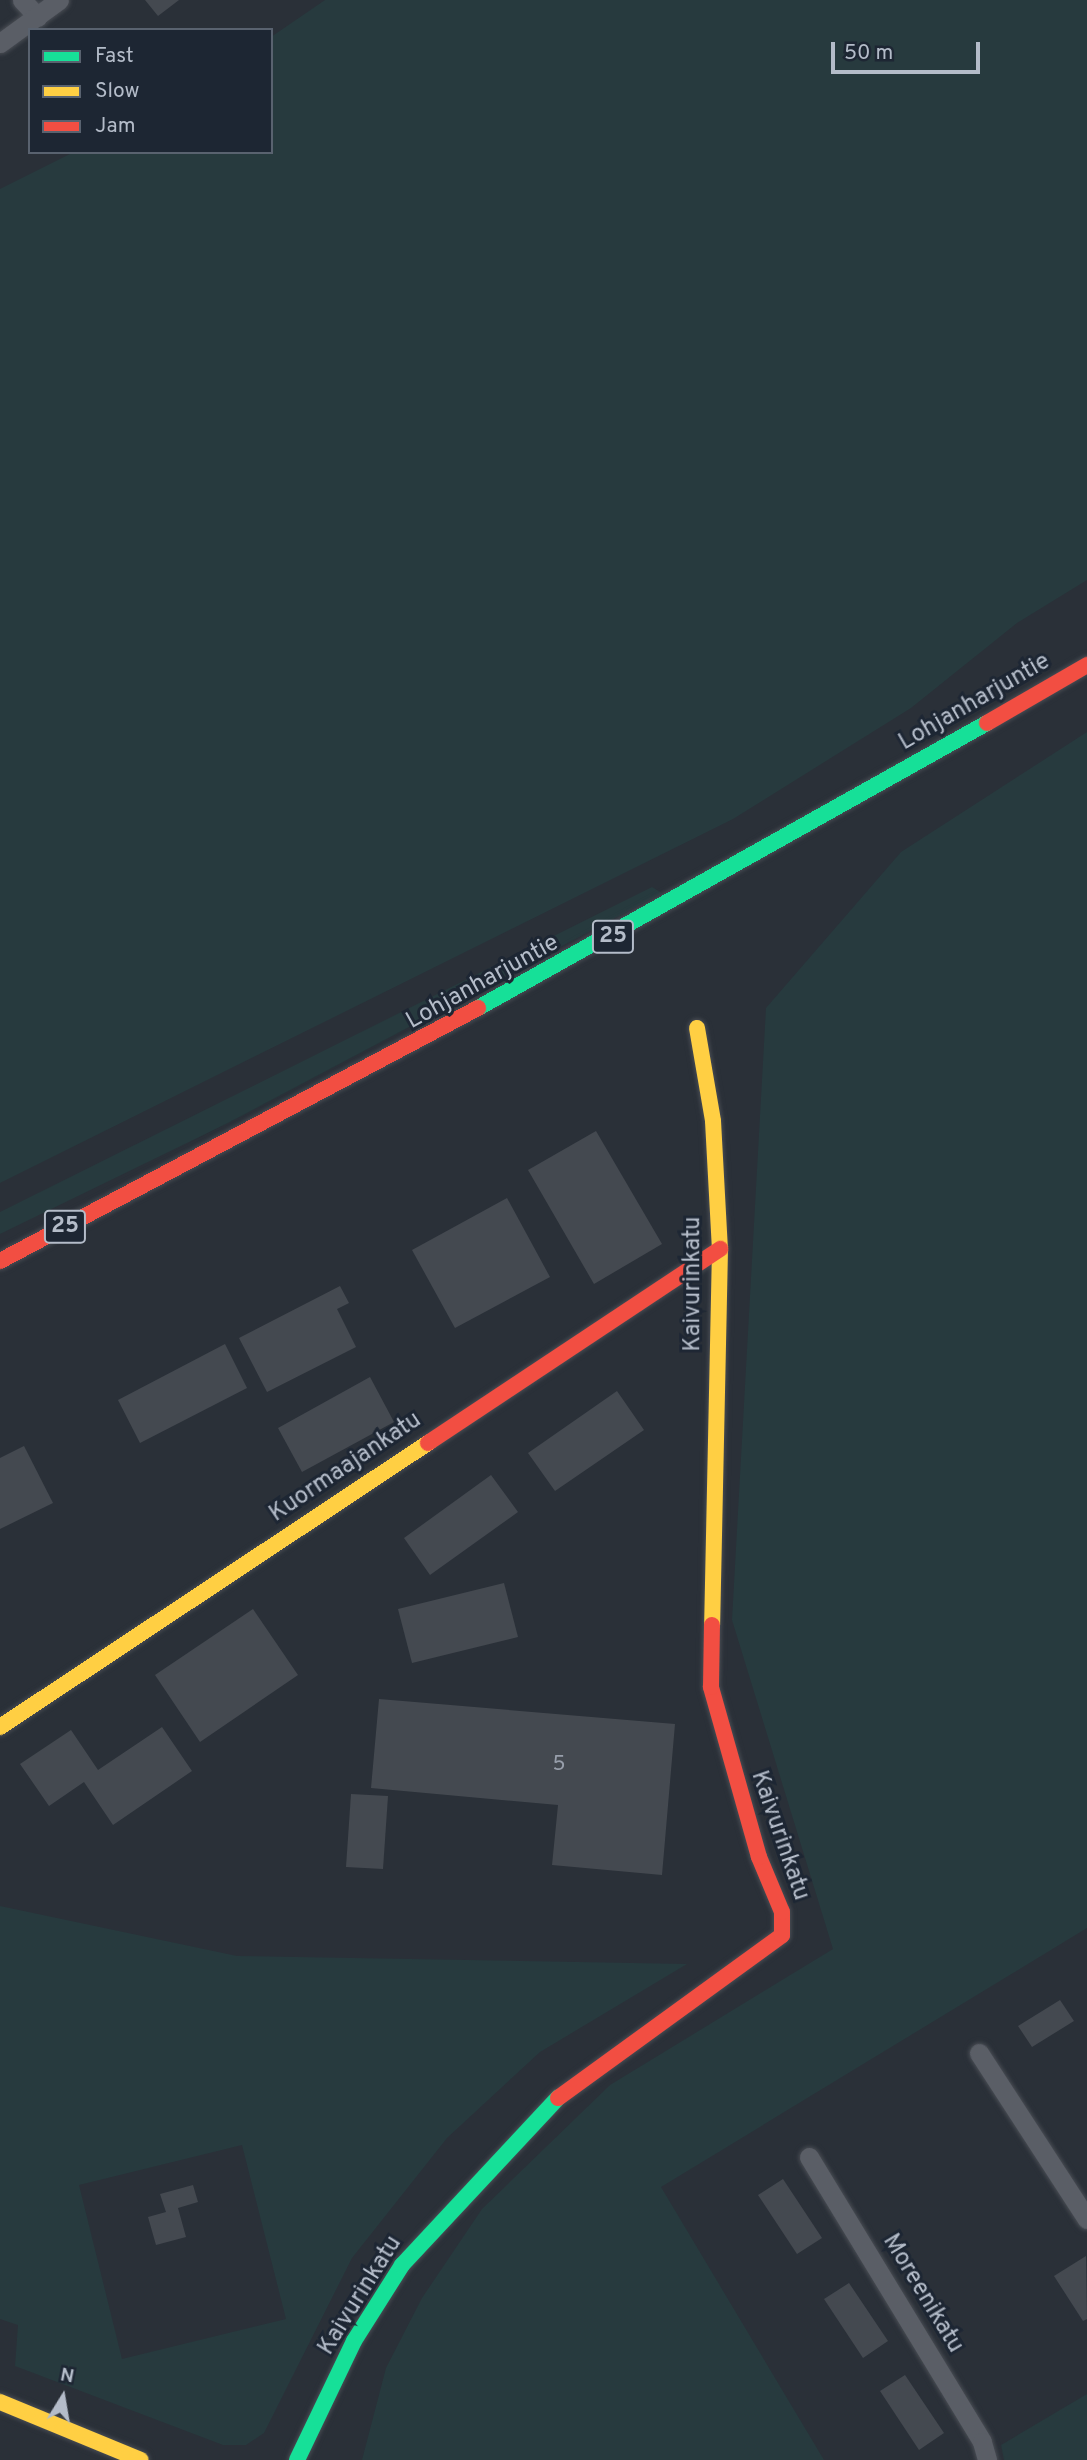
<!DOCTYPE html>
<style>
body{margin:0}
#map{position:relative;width:1087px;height:2460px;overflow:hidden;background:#2a3038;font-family:Overpass,sans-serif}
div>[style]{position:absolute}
.green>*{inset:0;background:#273a3e}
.building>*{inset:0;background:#444950}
.roads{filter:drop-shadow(0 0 2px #484c53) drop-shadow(0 0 2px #484c53)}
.street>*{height:19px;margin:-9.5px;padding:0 9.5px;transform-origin:9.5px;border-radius:9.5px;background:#5a5e66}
.fast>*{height:16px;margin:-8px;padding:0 8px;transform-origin:8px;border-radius:8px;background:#16e098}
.slow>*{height:16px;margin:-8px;padding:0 8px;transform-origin:8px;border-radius:8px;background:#ffcf43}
.jam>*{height:16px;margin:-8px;padding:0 8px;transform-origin:8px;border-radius:8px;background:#f24e42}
span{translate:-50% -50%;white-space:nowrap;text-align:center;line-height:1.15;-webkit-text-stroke:6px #1d2633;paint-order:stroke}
.number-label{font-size:21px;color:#989fab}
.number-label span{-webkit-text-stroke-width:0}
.shield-label span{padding:2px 5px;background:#1d2633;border:2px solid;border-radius:5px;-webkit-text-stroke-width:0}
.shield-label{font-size:23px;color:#b4bcc9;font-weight:700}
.street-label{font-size:24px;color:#b4bcc9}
.legend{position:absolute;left:28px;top:28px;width:245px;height:126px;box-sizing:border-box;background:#1d2633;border:2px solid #59626f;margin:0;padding:9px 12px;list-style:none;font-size:21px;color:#b4bcc9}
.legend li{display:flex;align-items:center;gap:14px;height:35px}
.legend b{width:35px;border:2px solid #59626f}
.north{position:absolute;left:28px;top:2362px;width:70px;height:70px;-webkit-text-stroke:5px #1d2633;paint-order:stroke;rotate:11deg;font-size:19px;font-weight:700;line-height:28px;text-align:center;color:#b4bcc9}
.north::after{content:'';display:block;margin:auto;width:24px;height:32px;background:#b4bcc9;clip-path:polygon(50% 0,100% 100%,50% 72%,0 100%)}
.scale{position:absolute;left:831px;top:42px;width:149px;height:32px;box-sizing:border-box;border:4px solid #b4bcc9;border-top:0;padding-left:9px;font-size:21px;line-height:24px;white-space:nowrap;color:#b4bcc9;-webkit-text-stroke:5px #1d2633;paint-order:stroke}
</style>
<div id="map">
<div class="green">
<div style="clip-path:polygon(325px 0,1087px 0,1087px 580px,1017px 623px,911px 708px,733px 819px,0 1183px,0 189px,74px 152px,271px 152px,271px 37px)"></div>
<div style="clip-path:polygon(1087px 732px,1087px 1928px,661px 2187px,824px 2460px,362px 2460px,386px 2368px,422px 2298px,482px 2209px,610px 2085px,833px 1949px,732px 1620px,766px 1008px,901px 852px)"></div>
<div style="clip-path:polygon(652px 887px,662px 893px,230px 1122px,0 1234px,0 1212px)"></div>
<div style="clip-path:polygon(evenodd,0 1906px,237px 1956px,687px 1964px,540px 2052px,447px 2138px,352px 2258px,264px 2433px,246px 2445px,223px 2445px,15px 2366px,18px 2325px,0 2319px,0 1906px,242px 2145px,286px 2319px,122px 2359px,79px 2185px,242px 2145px)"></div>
<div style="clip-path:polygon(1087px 2394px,1087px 2460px,1004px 2460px,1001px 2445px)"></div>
</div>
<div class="building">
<div style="clip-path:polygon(145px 0,179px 0,158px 16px)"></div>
<div style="clip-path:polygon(596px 1131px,662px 1244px,594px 1284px,528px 1170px)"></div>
<div style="clip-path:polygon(507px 1198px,550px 1277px,455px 1328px,412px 1250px)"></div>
<div style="clip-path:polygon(340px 1286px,349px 1303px,337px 1309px,356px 1347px,267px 1392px,239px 1338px)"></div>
<div style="clip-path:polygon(225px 1344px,247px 1388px,140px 1443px,118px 1400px)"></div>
<div style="clip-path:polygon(370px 1377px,394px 1422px,302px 1472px,278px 1428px)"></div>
<div style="clip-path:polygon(617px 1391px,644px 1430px,555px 1491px,528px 1453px)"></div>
<div style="clip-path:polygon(24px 1446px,53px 1503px,0 1529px,0 1458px)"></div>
<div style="clip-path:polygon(491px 1475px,518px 1512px,430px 1575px,404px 1538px)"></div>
<div style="clip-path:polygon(504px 1583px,518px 1637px,412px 1663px,398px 1609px)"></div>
<div style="clip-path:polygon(253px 1609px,298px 1675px,200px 1742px,155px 1675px)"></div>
<div style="clip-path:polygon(379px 1699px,675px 1724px,662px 1875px,552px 1865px,558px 1805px,371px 1788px)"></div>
<div style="clip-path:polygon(162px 1727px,192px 1771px,113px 1825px,84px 1782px,49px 1806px,20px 1764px,71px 1730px,98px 1770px)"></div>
<div style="clip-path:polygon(351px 1794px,388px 1796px,383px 1869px,346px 1867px)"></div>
<div style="clip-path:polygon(1060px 2000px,1074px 2021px,1032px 2047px,1018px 2026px)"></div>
<div style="clip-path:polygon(783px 2179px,822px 2238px,797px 2254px,758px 2195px)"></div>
<div style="clip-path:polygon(193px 2185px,198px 2202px,178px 2208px,186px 2237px,156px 2245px,148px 2217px,166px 2212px,160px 2194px)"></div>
<div style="clip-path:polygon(1086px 2256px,1087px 2319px,1083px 2321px,1054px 2276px)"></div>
<div style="clip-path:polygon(849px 2283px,888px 2341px,863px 2358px,824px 2299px)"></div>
<div style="clip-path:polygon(905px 2375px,944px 2433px,919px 2450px,880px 2391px)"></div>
</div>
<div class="roads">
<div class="street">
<div style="left:22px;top:0;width:23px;rotate:47deg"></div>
<div style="left:0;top:43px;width:73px;rotate:-36.1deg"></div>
<div style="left:979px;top:2053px;width:198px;rotate:57deg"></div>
<div style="left:809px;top:2157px;width:333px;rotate:58.7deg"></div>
<div style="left:982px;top:2442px;width:19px;rotate:74deg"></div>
</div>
<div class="fast">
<div style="left:478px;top:1008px;width:583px;rotate:-29.25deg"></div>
<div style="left:297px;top:2460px;width:132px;rotate:-64.4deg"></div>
<div style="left:354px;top:2341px;width:90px;rotate:-57.7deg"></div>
<div style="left:402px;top:2265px;width:229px;rotate:-47deg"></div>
</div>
<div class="slow">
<div style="left:697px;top:1028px;width:94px;rotate:80.2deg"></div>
<div style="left:713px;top:1121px;width:128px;rotate:86.9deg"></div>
<div style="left:720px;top:1249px;width:376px;rotate:91.2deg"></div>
<div style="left:0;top:1727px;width:514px;rotate:-33.57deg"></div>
<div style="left:0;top:2402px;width:152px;rotate:22.4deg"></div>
</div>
<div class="jam">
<div style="left:987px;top:723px;width:116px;rotate:-30.1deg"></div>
<div style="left:0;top:1261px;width:541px;rotate:-27.89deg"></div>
<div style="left:428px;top:1443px;width:351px;rotate:-33.6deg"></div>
<div style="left:558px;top:2098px;width:277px;rotate:-36deg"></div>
<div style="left:782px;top:1935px;width:23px;rotate:-90deg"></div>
<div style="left:782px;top:1912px;width:60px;rotate:-112.7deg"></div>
<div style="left:759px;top:1857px;width:177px;rotate:-105.8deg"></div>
<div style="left:711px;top:1687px;width:62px;rotate:-89.1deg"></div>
</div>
</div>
<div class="number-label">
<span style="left:559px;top:1765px">5</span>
</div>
<div class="shield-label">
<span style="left:613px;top:937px">25</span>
<span style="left:65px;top:1227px">25</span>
</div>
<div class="street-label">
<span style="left:975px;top:703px;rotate:-30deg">Lohjanharjuntie</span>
<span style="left:483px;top:983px;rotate:-29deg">Lohjanharjuntie</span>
<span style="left:694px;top:1284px;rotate:-90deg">Kaivurinkatu</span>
<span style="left:346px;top:1468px;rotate:-34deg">Kuormaajankatu</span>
<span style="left:779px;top:1836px;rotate:71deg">Kaivurinkatu</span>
<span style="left:922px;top:2294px;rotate:59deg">Moreenikatu</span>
<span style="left:361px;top:2296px;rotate:-58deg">Kaivurinkatu</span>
</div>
<ul class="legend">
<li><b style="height:9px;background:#16e098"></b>Fast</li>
<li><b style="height:9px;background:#ffcf43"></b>Slow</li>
<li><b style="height:9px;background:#f24e42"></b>Jam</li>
</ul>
<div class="north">N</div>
<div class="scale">50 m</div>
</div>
